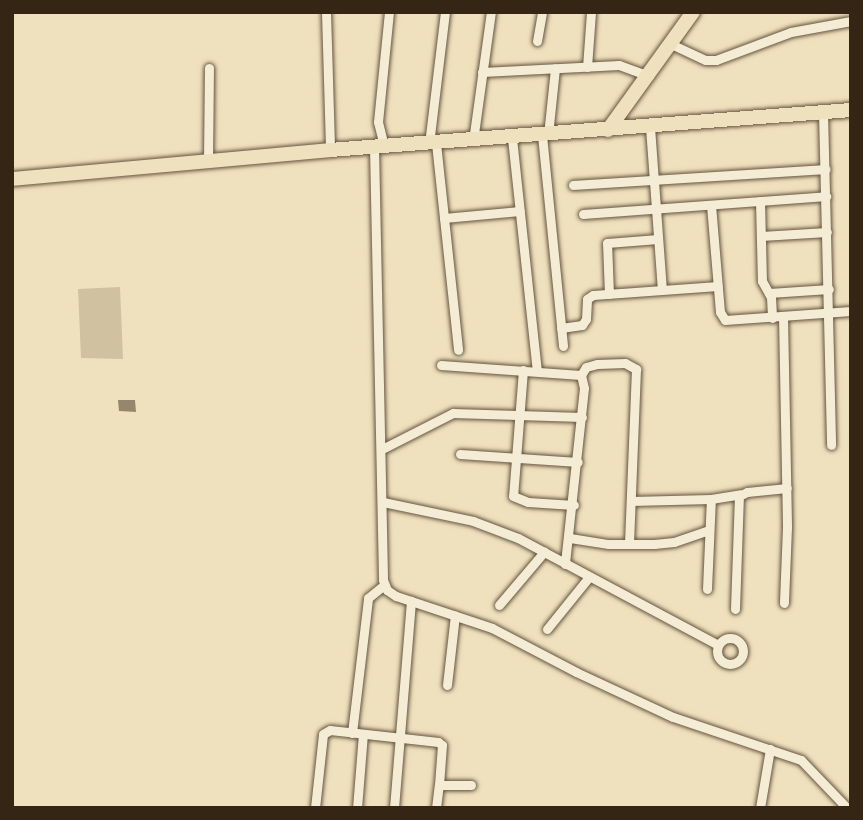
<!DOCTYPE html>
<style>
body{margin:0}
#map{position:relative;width:863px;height:820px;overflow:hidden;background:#f0e1be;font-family:"Libre Caslon Text",serif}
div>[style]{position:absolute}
.green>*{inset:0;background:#d0c1a1}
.building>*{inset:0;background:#96876c}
.roads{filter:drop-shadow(0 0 2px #64543e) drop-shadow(0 0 2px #64543e)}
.minor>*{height:9px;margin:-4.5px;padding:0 4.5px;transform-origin:4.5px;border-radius:4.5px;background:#f5ecd5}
.minor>.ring{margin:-4.5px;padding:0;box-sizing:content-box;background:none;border:9px solid #f5ecd5;border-radius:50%}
.primary>*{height:14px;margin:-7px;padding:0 7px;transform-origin:7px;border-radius:7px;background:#f0e1be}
span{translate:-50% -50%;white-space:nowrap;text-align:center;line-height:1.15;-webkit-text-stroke:7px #f5ecd5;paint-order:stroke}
.frame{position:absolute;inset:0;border:14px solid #352514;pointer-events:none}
</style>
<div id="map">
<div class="green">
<div style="clip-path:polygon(120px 287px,123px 359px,81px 358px,78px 289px)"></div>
</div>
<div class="building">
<div style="clip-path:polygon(118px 400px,135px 400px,136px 412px,119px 411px)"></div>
</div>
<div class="roads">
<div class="minor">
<div style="left:326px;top:12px;width:138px;rotate:88.3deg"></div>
<div style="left:537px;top:41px;width:29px;rotate:-80deg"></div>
<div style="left:671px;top:44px;width:38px;rotate:25deg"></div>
<div style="left:706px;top:60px;width:10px"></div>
<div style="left:716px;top:60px;width:80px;rotate:-20.5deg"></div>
<div style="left:791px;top:32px;width:61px;rotate:-10.4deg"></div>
<div style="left:587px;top:67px;width:55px;rotate:-85.8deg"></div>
<div style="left:482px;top:72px;width:137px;rotate:-2.9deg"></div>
<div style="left:619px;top:65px;width:32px;rotate:20deg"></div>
<div style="left:823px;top:112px;width:333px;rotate:88.6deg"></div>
<div style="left:650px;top:127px;width:163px;rotate:85.8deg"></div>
<div style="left:542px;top:135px;width:212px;rotate:84.3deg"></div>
<div style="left:548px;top:135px;width:67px;rotate:-84deg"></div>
<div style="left:512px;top:138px;width:234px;rotate:83.9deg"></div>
<div style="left:473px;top:141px;width:130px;rotate:-82.1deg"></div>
<div style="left:436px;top:143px;width:208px;rotate:83.9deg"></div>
<div style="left:429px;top:144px;width:133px;rotate:-83.1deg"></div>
<div style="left:384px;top:146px;width:25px;rotate:-104deg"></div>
<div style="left:378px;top:122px;width:111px;rotate:-84.3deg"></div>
<div style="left:374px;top:147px;width:433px;rotate:88.8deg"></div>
<div style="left:383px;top:580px;width:11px;rotate:68deg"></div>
<div style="left:387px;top:590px;width:11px;rotate:34deg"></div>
<div style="left:396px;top:596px;width:101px;rotate:18.4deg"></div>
<div style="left:492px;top:628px;width:95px;rotate:27.6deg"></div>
<div style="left:576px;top:672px;width:107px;rotate:24.9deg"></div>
<div style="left:673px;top:717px;width:135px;rotate:18.6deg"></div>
<div style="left:801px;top:760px;width:66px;rotate:46.2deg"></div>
<div style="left:208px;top:161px;width:93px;rotate:-89.4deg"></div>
<div style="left:573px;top:185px;width:253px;rotate:-3.6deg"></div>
<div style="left:760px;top:201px;width:80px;rotate:88.6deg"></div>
<div style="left:762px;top:281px;width:18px;rotate:61deg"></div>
<div style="left:771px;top:297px;width:21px;rotate:87deg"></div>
<div style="left:711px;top:205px;width:107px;rotate:85.2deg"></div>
<div style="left:720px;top:312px;width:9px;rotate:58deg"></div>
<div style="left:725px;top:320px;width:126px;rotate:-4.1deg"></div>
<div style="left:583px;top:214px;width:244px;rotate:-4.2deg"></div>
<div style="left:444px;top:218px;width:76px;rotate:-5.3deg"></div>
<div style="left:761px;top:236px;width:66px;rotate:-3.5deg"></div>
<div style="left:769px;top:293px;width:60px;rotate:-3.8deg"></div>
<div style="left:609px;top:294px;width:51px;rotate:-92.2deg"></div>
<div style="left:607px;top:243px;width:51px;rotate:-4.5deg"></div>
<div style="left:783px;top:316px;width:211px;rotate:88.9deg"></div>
<div style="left:787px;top:527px;width:76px;rotate:92.3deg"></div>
<div style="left:561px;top:328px;width:21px;rotate:-8deg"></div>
<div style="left:582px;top:325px;width:7px;rotate:-56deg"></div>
<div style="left:586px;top:319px;width:20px;rotate:-87deg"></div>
<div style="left:587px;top:299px;width:7px;rotate:-34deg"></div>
<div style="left:593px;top:295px;width:125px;rotate:-4.1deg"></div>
<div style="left:441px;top:365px;width:140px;rotate:4.1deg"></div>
<div style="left:581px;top:375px;width:13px;rotate:77deg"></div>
<div style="left:584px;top:388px;width:177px;rotate:96.2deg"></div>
<div style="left:523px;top:370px;width:126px;rotate:94.5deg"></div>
<div style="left:513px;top:496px;width:16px;rotate:22deg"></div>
<div style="left:528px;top:502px;width:46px;rotate:3.7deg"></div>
<div style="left:581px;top:375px;width:9px;rotate:-58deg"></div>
<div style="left:586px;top:367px;width:11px;rotate:-15deg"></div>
<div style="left:597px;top:364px;width:28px;rotate:-2deg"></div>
<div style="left:625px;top:363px;width:13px;rotate:29deg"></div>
<div style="left:636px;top:369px;width:175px;rotate:92.3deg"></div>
<div style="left:382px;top:449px;width:80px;rotate:-26.9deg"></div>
<div style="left:453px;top:413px;width:129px;rotate:1.8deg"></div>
<div style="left:460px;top:454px;width:118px;rotate:3.9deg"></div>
<div style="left:631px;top:501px;width:80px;rotate:-1.4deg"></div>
<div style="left:383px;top:502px;width:92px;rotate:11.9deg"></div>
<div style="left:473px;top:521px;width:48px;rotate:20.7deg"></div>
<div style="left:518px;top:538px;width:227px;rotate:28.1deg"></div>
<div style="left:570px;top:538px;width:39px;rotate:9deg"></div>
<div style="left:609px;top:544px;width:45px"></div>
<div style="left:654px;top:544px;width:20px;rotate:-6deg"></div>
<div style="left:674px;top:542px;width:37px;rotate:-19deg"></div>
<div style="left:707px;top:589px;width:90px;rotate:-87.5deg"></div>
<div style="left:711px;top:499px;width:30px;rotate:-9deg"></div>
<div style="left:499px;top:605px;width:70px;rotate:-49.7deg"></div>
<div style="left:735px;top:609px;width:113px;rotate:-88deg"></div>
<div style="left:739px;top:496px;width:9px;rotate:-27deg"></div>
<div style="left:747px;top:492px;width:40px;rotate:-5.7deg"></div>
<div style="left:547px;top:629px;width:67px;rotate:-51.1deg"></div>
<div class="ring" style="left:717px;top:638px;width:17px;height:17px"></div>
<div style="left:447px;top:685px;width:70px;rotate:-83.5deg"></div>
<div style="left:352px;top:733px;width:136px;rotate:-83.2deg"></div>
<div style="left:368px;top:598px;width:21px;rotate:-39deg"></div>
<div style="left:315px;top:808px;width:74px;rotate:-83.8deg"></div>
<div style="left:323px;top:734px;width:8px;rotate:-30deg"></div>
<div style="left:330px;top:730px;width:109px;rotate:6.3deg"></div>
<div style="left:438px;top:742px;width:5px;rotate:37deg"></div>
<div style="left:442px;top:745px;width:40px;rotate:94.3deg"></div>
<div style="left:439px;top:785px;width:32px"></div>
<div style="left:357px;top:808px;width:74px;rotate:-85.4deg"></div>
<div style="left:394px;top:808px;width:208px;rotate:-85.3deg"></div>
<div style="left:436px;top:808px;width:23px;rotate:-83deg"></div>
<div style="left:760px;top:808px;width:60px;rotate:-80.4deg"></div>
</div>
<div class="primary">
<div style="left:608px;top:130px;width:145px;rotate:-54.2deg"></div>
<div style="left:12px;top:179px;width:319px;rotate:-5.2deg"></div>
<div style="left:330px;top:150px;width:523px;rotate:-4.39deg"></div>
</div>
</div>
<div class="frame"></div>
</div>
